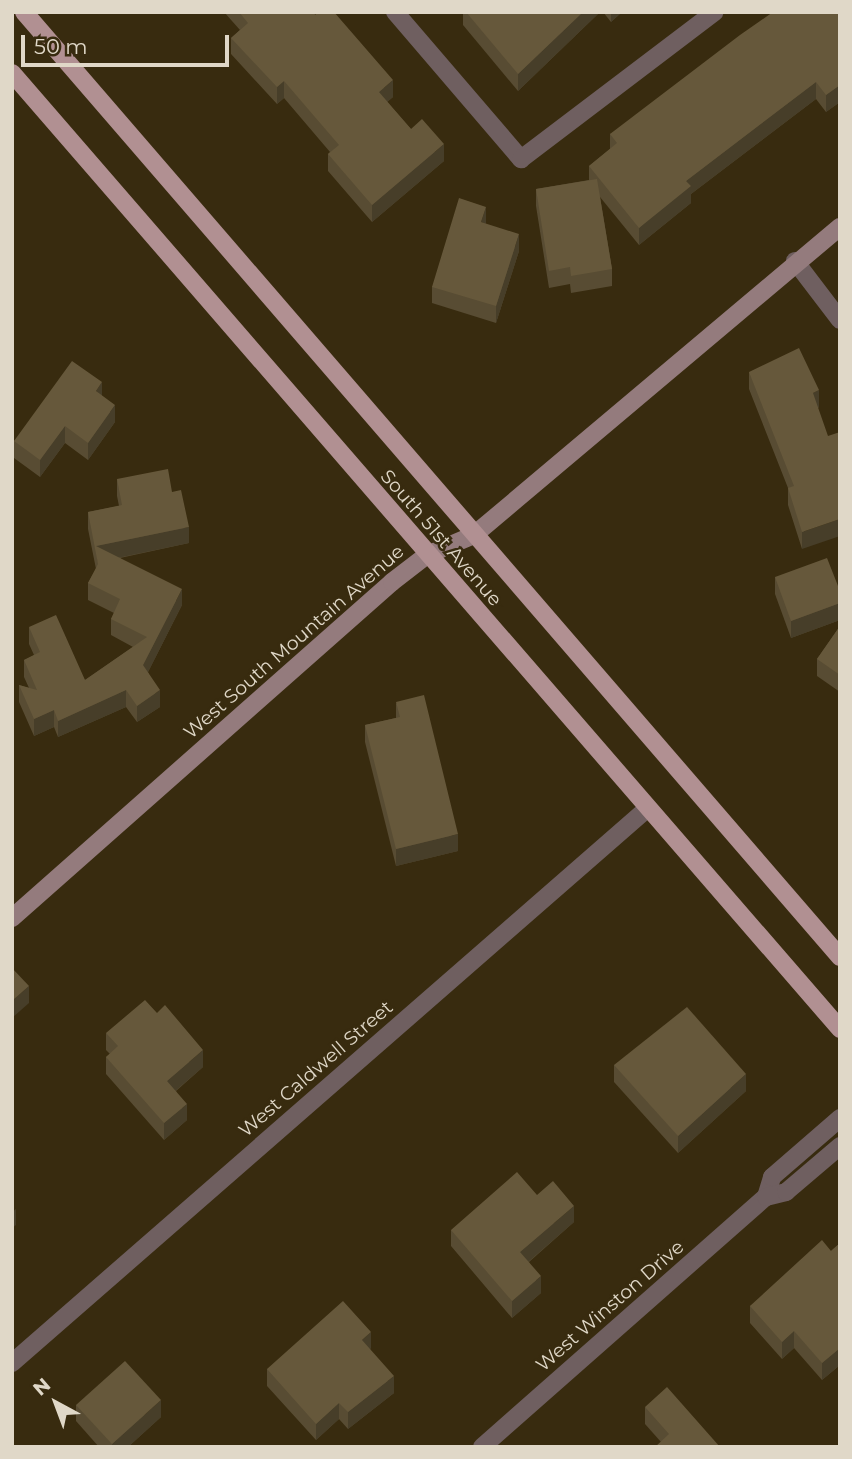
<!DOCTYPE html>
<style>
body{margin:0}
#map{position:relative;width:852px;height:1459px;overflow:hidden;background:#382b0f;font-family:Montserrat,sans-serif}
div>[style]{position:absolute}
.street>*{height:18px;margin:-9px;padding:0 9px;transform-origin:9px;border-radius:9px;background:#6f5f60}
.secondary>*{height:18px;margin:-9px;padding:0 9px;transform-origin:9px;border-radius:9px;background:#947b7d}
.primary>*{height:18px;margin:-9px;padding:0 9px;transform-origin:9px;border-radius:9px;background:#b19092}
.wall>*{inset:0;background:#584c33}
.shaded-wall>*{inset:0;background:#473e29}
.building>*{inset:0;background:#66583b}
span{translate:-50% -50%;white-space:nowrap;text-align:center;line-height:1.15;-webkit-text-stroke:5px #382b0f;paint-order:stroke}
.street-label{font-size:19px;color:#e0d8c8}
.frame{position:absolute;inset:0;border:14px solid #e0d8c8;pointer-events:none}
.north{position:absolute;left:21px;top:1368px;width:70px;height:70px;-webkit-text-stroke:5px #382b0f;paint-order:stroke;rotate:319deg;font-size:19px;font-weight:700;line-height:28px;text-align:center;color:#e0d8c8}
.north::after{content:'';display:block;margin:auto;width:24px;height:32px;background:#e0d8c8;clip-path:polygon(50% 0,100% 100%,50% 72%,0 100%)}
.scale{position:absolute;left:21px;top:35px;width:208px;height:32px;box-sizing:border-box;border:4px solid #e0d8c8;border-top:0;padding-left:9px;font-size:21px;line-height:24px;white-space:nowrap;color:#e0d8c8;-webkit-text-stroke:5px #382b0f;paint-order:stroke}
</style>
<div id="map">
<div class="street">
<div style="left:395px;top:12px;width:194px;rotate:49.4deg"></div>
<div style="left:521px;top:159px;width:243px;rotate:-37.2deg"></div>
<div style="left:795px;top:261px;width:74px;rotate:52.7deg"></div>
<div style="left:766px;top:1197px;width:21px;rotate:-73deg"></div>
<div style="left:772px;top:1177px;width:90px;rotate:-40.9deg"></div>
<div style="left:12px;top:1363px;width:844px;rotate:-41.11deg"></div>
<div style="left:482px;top:1447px;width:378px;rotate:-41.4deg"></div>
<div style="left:766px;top:1197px;width:21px;rotate:-14deg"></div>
<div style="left:786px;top:1192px;width:71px;rotate:-40.4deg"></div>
</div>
<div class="secondary">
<div style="left:12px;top:918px;width:507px;rotate:-41.48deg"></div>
<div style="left:392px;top:582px;width:44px;rotate:-37.6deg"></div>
<div style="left:427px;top:555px;width:51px;rotate:-23.1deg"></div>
<div style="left:474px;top:535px;width:478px;rotate:-40.1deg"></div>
</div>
<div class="primary">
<div style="left:24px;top:12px;width:1249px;rotate:49.19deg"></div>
<div style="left:12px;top:73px;width:1265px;rotate:49.1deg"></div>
</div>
<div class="wall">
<div style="clip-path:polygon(224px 12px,313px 12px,393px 97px,387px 102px,411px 129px,444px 161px,372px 222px,328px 171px,328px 154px,330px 152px,284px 98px,277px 104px,231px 54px,231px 38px,240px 30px)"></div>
<div style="clip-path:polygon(463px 12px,600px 12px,518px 91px,463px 25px)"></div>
<div style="clip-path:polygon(603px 12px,622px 12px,611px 22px)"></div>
<div style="clip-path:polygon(840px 12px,840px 102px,826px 112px,816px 99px,691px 194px,691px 203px,639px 245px,600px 197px,612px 269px,612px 286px,571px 293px,570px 284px,549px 288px,536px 206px,536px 189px,589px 180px,589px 166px,610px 149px,610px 134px)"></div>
<div style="clip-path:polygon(486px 224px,519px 251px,496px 323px,432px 303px,432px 287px)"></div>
<div style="clip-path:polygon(749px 372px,819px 407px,818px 408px,802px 549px,788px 505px,788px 488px,749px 389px)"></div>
<div style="clip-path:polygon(102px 396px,115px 422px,88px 460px,65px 443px,40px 477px,14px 458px,14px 441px)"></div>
<div style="clip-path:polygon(117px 479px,172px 492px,189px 543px,120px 558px,182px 605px,148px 672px,160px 707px,137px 722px,126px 707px,58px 737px,54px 727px,34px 736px,19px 702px,19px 685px,29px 688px,24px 677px,24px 660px,34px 655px,29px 644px,29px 627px,85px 680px,133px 647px,111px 635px,111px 619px,114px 613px,88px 600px,88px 583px,96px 569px,88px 529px,88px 512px,119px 506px,117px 496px)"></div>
<div style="clip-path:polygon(775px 577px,840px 591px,840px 620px,791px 638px,775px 594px)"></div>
<div style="clip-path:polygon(840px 626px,840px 692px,817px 676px,817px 659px)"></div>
<div style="clip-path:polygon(396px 702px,458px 851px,396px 866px,365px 742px,365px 725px,396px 718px)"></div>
<div style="clip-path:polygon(106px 1033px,203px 1067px,176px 1091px,187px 1120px,164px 1140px,106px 1074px,106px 1057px,110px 1054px,106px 1050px)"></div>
<div style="clip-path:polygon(614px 1065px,746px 1091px,678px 1153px,614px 1082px)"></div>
<div style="clip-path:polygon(574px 1222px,529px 1262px,541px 1293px,512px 1318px,451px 1246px,451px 1230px)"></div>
<div style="clip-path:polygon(840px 1243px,840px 1365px,822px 1380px,794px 1348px,782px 1359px,750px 1323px,750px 1306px,831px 1251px)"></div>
<div style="clip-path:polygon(371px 1348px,370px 1349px,394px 1393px,348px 1429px,339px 1419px,316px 1440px,267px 1386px,267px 1369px)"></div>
<div style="clip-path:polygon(76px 1405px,161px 1417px,128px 1447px,99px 1447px,76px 1421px)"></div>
<div style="clip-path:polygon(645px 1407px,720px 1447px,661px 1442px,645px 1424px)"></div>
</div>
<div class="shaded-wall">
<div style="clip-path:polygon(583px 12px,600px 12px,518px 91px,518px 74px)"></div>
<div style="clip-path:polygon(611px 12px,622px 12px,611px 22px)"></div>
<div style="clip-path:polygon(393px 80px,393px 97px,379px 109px,379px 92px)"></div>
<div style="clip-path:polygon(284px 81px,284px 98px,277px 104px,277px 87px)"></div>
<div style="clip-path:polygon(816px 82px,816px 99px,691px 194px,691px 203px,639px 245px,639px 228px,686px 181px)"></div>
<div style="clip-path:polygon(840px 85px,840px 102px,826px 112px,826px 95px)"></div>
<div style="clip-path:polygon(444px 144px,444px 161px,372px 222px,372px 205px)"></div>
<div style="clip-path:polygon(486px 207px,486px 224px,481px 222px)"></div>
<div style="clip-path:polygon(519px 234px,519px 251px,496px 323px,496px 306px)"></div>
<div style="clip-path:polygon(102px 382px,102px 399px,96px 391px)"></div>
<div style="clip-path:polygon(819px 390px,819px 407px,813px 410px,813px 393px)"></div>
<div style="clip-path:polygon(115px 405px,115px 422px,88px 460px,88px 443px)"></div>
<div style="clip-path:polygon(65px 426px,65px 443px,40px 477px,40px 460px)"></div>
<div style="clip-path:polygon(840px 519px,840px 536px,802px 549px,802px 532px)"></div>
<div style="clip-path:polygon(189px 527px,189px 543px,98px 562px,96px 546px)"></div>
<div style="clip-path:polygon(182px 589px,182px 605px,143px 682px,143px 665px)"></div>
<div style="clip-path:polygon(840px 603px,840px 620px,791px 638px,791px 621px)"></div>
<div style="clip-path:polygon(126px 690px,126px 707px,58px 737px,58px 721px)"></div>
<div style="clip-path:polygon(160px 690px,160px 707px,137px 722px,137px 706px)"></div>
<div style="clip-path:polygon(54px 710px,54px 727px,34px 736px,34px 719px)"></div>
<div style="clip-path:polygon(458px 834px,458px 851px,396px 866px,396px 849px)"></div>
<div style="clip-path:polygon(29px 986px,29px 1003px,12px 1018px,12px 1001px)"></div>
<div style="clip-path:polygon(203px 1050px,203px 1067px,167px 1098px,167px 1081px)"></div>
<div style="clip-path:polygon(746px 1074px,746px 1091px,678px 1153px,678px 1136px)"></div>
<div style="clip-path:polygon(187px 1104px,187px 1120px,164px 1140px,164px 1123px)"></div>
<div style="clip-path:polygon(574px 1206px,574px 1222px,520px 1269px,520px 1252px)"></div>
<div style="clip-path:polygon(16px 1209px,16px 1225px,12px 1228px,12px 1212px)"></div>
<div style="clip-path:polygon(541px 1276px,541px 1293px,512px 1318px,512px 1301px)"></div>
<div style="clip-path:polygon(794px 1331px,794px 1348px,782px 1359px,782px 1342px)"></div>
<div style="clip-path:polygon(371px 1332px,371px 1348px,362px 1357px,362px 1340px)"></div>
<div style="clip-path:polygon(840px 1348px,840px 1365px,822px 1380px,822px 1363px)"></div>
<div style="clip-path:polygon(394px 1376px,394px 1393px,348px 1429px,348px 1412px)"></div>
<div style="clip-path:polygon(161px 1400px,161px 1417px,128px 1447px,112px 1447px,112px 1444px)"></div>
<div style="clip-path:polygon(339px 1403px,339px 1419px,316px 1440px,316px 1424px)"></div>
</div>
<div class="building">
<div style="clip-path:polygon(239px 12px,313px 12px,315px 15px,318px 12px,334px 12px,393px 80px,379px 92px,411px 129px,422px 119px,444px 144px,372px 205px,328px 154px,339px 145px,284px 81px,277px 87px,231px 38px,248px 23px)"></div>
<div style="clip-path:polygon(466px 12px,583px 12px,518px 74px)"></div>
<div style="clip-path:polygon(773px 12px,840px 12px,840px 85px,826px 95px,816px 82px,686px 181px,691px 186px,639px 228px,589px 166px,617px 143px,610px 134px,740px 35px)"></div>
<div style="clip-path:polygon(597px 179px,612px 269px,571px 276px,570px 267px,549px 271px,536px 189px)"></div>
<div style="clip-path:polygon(459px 198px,486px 207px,481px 222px,519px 234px,496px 306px,432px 287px)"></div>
<div style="clip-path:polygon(799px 348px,819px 390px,813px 393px,828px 436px,840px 432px,840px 519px,802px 532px,788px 488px,794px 486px,749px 372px)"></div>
<div style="clip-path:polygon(72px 361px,102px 382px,96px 391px,115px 405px,88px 443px,65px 426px,40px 460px,14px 441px)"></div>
<div style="clip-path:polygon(168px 469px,172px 492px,181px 490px,189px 527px,96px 546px,182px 589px,143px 665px,160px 690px,137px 706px,126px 690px,58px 721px,54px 710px,34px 719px,19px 685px,37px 690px,24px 660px,40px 652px,29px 627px,56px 615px,85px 680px,147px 637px,111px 619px,120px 599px,88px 583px,98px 564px,88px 512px,122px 505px,117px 479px)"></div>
<div style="clip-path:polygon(827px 558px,840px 591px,840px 603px,791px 621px,775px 577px)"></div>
<div style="clip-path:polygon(840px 626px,840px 675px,817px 659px)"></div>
<div style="clip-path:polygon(424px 695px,458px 834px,396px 849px,365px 725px,400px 717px,396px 702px)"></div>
<div style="clip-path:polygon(12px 968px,29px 986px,12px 1001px)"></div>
<div style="clip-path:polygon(145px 1000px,157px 1013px,165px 1005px,203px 1050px,167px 1081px,187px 1104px,164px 1123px,106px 1057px,118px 1046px,106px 1033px)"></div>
<div style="clip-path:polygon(687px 1007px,746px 1074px,678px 1136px,614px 1065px)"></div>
<div style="clip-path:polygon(517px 1172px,537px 1195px,553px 1181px,574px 1206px,520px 1252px,541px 1276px,512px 1301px,451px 1230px)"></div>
<div style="clip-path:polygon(822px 1240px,831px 1251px,840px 1243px,840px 1348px,822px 1363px,794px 1331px,782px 1342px,750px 1306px)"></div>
<div style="clip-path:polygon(343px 1301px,371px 1332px,362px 1340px,394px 1376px,348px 1412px,339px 1403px,316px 1424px,267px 1369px)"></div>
<div style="clip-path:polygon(125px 1361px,161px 1400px,112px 1444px,76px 1405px)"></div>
<div style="clip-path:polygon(667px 1387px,720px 1447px,655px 1447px,669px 1434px,645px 1407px)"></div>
</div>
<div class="street-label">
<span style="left:441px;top:538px;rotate:49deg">South 51st Avenue</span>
<span style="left:294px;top:642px;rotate:-41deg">West South Mountain Avenue</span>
<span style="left:316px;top:1069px;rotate:-41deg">West Caldwell Street</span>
<span style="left:610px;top:1306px;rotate:-41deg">West Winston Drive</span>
</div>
<div class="frame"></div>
<div class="north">N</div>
<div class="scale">50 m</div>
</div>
